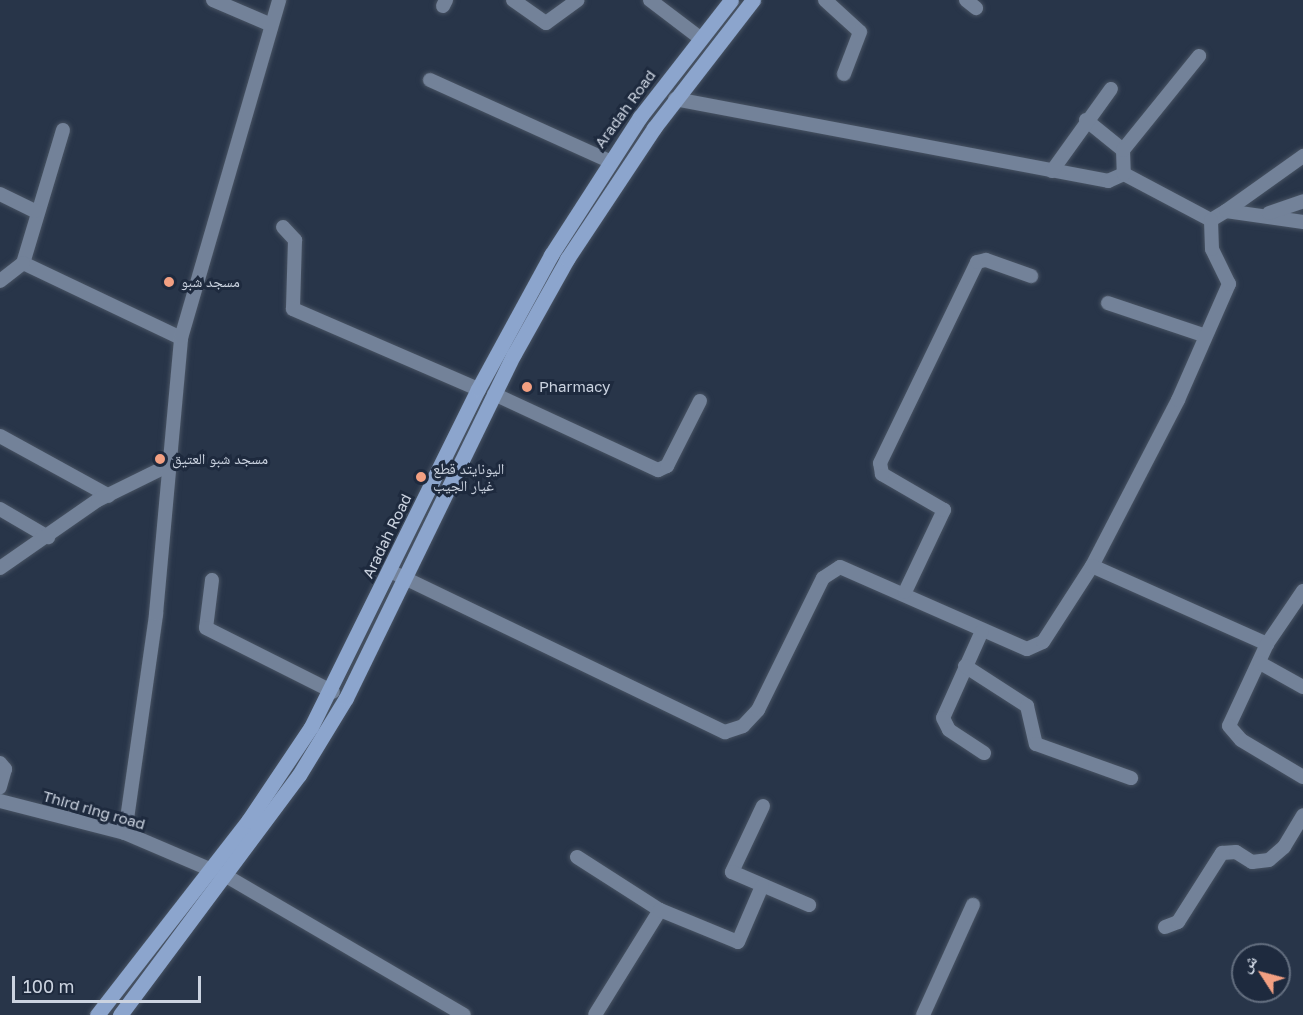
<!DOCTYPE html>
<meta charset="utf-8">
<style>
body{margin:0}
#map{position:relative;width:1303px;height:1015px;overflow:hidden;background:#283549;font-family:"Golos Text","Noto Naskh Arabic",sans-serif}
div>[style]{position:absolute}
.roads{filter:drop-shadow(0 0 2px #485363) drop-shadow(0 0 2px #485363)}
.minor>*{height:14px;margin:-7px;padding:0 7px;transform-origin:7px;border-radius:7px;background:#738299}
.primary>*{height:15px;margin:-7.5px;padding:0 7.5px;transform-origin:7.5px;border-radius:7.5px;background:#8ca5cd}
.dots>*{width:16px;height:16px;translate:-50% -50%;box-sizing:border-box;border:3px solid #1e2a3e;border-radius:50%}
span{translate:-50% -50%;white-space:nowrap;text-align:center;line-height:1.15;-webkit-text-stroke:6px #1e2a3e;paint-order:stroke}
.street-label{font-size:15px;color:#cbd3e0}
.poi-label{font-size:15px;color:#cbd3e0}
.left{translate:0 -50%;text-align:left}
.north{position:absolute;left:1231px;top:943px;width:60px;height:60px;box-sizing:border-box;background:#1e2a3e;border:2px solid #636e7f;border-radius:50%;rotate:306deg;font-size:16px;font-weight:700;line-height:24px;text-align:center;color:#cbd3e0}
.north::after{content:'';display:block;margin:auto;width:21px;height:27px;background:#f3a082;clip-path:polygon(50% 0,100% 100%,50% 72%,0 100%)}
.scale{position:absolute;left:12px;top:976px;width:189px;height:27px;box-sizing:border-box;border:3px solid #cbd3e0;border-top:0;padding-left:8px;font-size:18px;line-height:21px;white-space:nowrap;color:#cbd3e0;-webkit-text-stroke:4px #1e2a3e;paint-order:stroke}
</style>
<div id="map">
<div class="roads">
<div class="minor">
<div style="left:213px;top:0;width:61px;rotate:23.2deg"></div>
<div style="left:513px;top:0;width:40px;rotate:34.9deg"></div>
<div style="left:546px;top:23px;width:39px;rotate:-36deg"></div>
<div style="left:650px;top:0;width:63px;rotate:37.2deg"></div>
<div style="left:825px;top:0;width:47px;rotate:42.4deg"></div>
<div style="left:860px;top:32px;width:45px;rotate:110.9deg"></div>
<div style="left:966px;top:0;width:13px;rotate:39deg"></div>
<div style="left:443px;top:6px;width:7px;rotate:-63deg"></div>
<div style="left:430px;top:80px;width:196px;rotate:24.3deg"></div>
<div style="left:675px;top:99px;width:441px;rotate:10.7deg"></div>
<div style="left:1108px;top:181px;width:17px;rotate:-24deg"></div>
<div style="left:1124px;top:174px;width:98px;rotate:27.9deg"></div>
<div style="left:1211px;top:220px;width:17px;rotate:-31deg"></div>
<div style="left:1226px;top:211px;width:78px;rotate:8.1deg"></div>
<div style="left:1086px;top:120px;width:48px;rotate:39deg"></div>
<div style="left:1123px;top:150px;width:24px;rotate:88deg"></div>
<div style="left:63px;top:130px;width:139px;rotate:106.7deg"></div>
<div style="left:23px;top:263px;width:175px;rotate:25.4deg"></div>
<div style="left:1123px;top:150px;width:121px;rotate:-51deg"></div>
<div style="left:1052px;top:171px;width:101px;rotate:-54.3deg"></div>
<div style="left:0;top:194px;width:39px;rotate:26deg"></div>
<div style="left:1226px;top:211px;width:95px;rotate:-35.5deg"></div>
<div style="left:1269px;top:213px;width:36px;rotate:-19deg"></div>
<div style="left:283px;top:227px;width:18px;rotate:47deg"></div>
<div style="left:295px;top:240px;width:69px;rotate:91.7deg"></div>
<div style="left:293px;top:309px;width:202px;rotate:23.4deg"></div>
<div style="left:0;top:281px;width:29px;rotate:-38deg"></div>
<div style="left:1108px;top:303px;width:100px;rotate:18.6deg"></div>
<div style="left:494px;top:394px;width:181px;rotate:24.9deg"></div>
<div style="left:658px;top:470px;width:10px;rotate:-24deg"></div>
<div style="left:667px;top:466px;width:73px;rotate:-63.1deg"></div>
<div style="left:0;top:436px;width:124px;rotate:28.8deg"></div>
<div style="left:0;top:509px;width:56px;rotate:30.3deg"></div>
<div style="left:1092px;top:566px;width:187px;rotate:-62.6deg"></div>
<div style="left:1178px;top:400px;width:127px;rotate:-66.3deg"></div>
<div style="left:1229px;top:284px;width:39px;rotate:-116deg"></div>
<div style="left:1212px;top:249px;width:29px;rotate:-92deg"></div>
<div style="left:0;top:568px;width:119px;rotate:-34.8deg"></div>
<div style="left:98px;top:500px;width:77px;rotate:-26.2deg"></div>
<div style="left:390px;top:571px;width:372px;rotate:25.7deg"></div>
<div style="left:725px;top:732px;width:19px;rotate:-18deg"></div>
<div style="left:743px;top:726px;width:22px;rotate:-47deg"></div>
<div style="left:758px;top:710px;width:147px;rotate:-63.8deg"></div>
<div style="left:823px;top:578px;width:20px;rotate:-33deg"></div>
<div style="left:840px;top:567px;width:204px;rotate:23.7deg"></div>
<div style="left:1027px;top:649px;width:17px;rotate:-24deg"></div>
<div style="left:1043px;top:642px;width:90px;rotate:-57.2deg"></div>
<div style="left:1092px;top:566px;width:192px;rotate:24deg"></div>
<div style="left:212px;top:580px;width:48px;rotate:97.1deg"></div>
<div style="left:206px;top:628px;width:142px;rotate:26.7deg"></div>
<div style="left:1303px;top:591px;width:64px;rotate:124.2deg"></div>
<div style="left:1267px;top:644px;width:90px;rotate:114.9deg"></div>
<div style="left:1229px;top:726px;width:18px;rotate:49deg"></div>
<div style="left:1241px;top:740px;width:72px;rotate:30.8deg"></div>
<div style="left:905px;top:592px;width:91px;rotate:-64.6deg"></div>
<div style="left:944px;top:510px;width:72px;rotate:-149.9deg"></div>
<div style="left:882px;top:474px;width:11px;rotate:-100deg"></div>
<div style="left:880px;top:463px;width:223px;rotate:-64.2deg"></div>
<div style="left:977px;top:262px;width:9px;rotate:-13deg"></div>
<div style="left:986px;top:260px;width:48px;rotate:19.6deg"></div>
<div style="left:982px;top:631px;width:95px;rotate:114.1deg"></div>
<div style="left:943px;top:718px;width:13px;rotate:63deg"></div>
<div style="left:949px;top:730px;width:42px;rotate:33.3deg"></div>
<div style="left:1260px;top:663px;width:49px;rotate:29.2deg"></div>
<div style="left:965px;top:666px;width:74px;rotate:32.8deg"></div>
<div style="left:1027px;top:706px;width:39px;rotate:77deg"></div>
<div style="left:1036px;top:744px;width:101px;rotate:19.7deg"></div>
<div style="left:0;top:763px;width:8px;rotate:50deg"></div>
<div style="left:5px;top:769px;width:19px;rotate:106deg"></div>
<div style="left:0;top:801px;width:129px;rotate:14.4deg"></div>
<div style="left:125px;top:833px;width:112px;rotate:23.1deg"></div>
<div style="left:228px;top:877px;width:273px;rotate:30.3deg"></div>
<div style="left:763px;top:806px;width:73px;rotate:115.2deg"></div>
<div style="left:732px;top:872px;width:84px;rotate:23.2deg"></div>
<div style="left:125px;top:833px;width:221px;rotate:-81.9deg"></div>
<div style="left:156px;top:614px;width:277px;rotate:-84.8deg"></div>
<div style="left:181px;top:338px;width:352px;rotate:-73.8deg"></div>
<div style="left:577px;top:857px;width:98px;rotate:32.6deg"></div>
<div style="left:660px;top:910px;width:123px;rotate:121.8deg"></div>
<div style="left:660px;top:910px;width:84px;rotate:22.3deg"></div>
<div style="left:738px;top:942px;width:61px;rotate:-66.8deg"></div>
<div style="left:1165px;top:927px;width:14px;rotate:-21deg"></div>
<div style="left:1178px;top:922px;width:82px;rotate:-57.5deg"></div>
<div style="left:1222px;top:853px;width:14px;rotate:-4deg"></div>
<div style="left:1236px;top:852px;width:19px;rotate:32deg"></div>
<div style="left:1252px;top:862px;width:17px;rotate:-7deg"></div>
<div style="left:1269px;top:860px;width:20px;rotate:-41deg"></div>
<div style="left:1284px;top:847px;width:37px;rotate:-59deg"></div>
<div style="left:923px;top:1015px;width:121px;rotate:-65.6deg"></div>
</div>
<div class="primary">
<div style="left:97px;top:1015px;width:246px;rotate:-52.1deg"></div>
<div style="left:248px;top:821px;width:113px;rotate:-56.2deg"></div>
<div style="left:311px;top:727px;width:377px;rotate:-63.7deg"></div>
<div style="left:478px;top:389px;width:153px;rotate:-61.4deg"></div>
<div style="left:551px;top:255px;width:164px;rotate:-57.2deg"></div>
<div style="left:640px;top:117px;width:148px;rotate:-52.1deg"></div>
<div style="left:120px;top:1015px;width:299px;rotate:-53.3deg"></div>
<div style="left:299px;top:775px;width:90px;rotate:-58.6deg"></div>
<div style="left:346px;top:698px;width:383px;rotate:-64deg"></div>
<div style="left:514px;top:354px;width:109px;rotate:-60.8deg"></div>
<div style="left:567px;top:259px;width:157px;rotate:-56.4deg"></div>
<div style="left:654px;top:128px;width:162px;rotate:-52.3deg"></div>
</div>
</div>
<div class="dots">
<div style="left:169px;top:282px;background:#f3a082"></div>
<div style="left:527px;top:387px;background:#f3a082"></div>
<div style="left:160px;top:459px;background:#f3a082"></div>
<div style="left:421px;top:477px;background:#f3a082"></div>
</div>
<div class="street-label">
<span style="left:625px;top:109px;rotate:-54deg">Aradah Road</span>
<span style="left:387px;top:536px;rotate:-64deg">Aradah Road</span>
<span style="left:94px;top:810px;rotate:16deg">Third ring road</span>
</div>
<div class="poi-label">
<span class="left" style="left:181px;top:282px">مسجد شبو</span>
<span class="left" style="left:539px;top:387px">Pharmacy</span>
<span class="left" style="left:172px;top:459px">مسجد شبو العتيق</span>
<span class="left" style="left:433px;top:477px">اليونايتد قطع<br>غيار الجيب</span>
</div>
<div class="north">ش</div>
<div class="scale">100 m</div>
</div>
